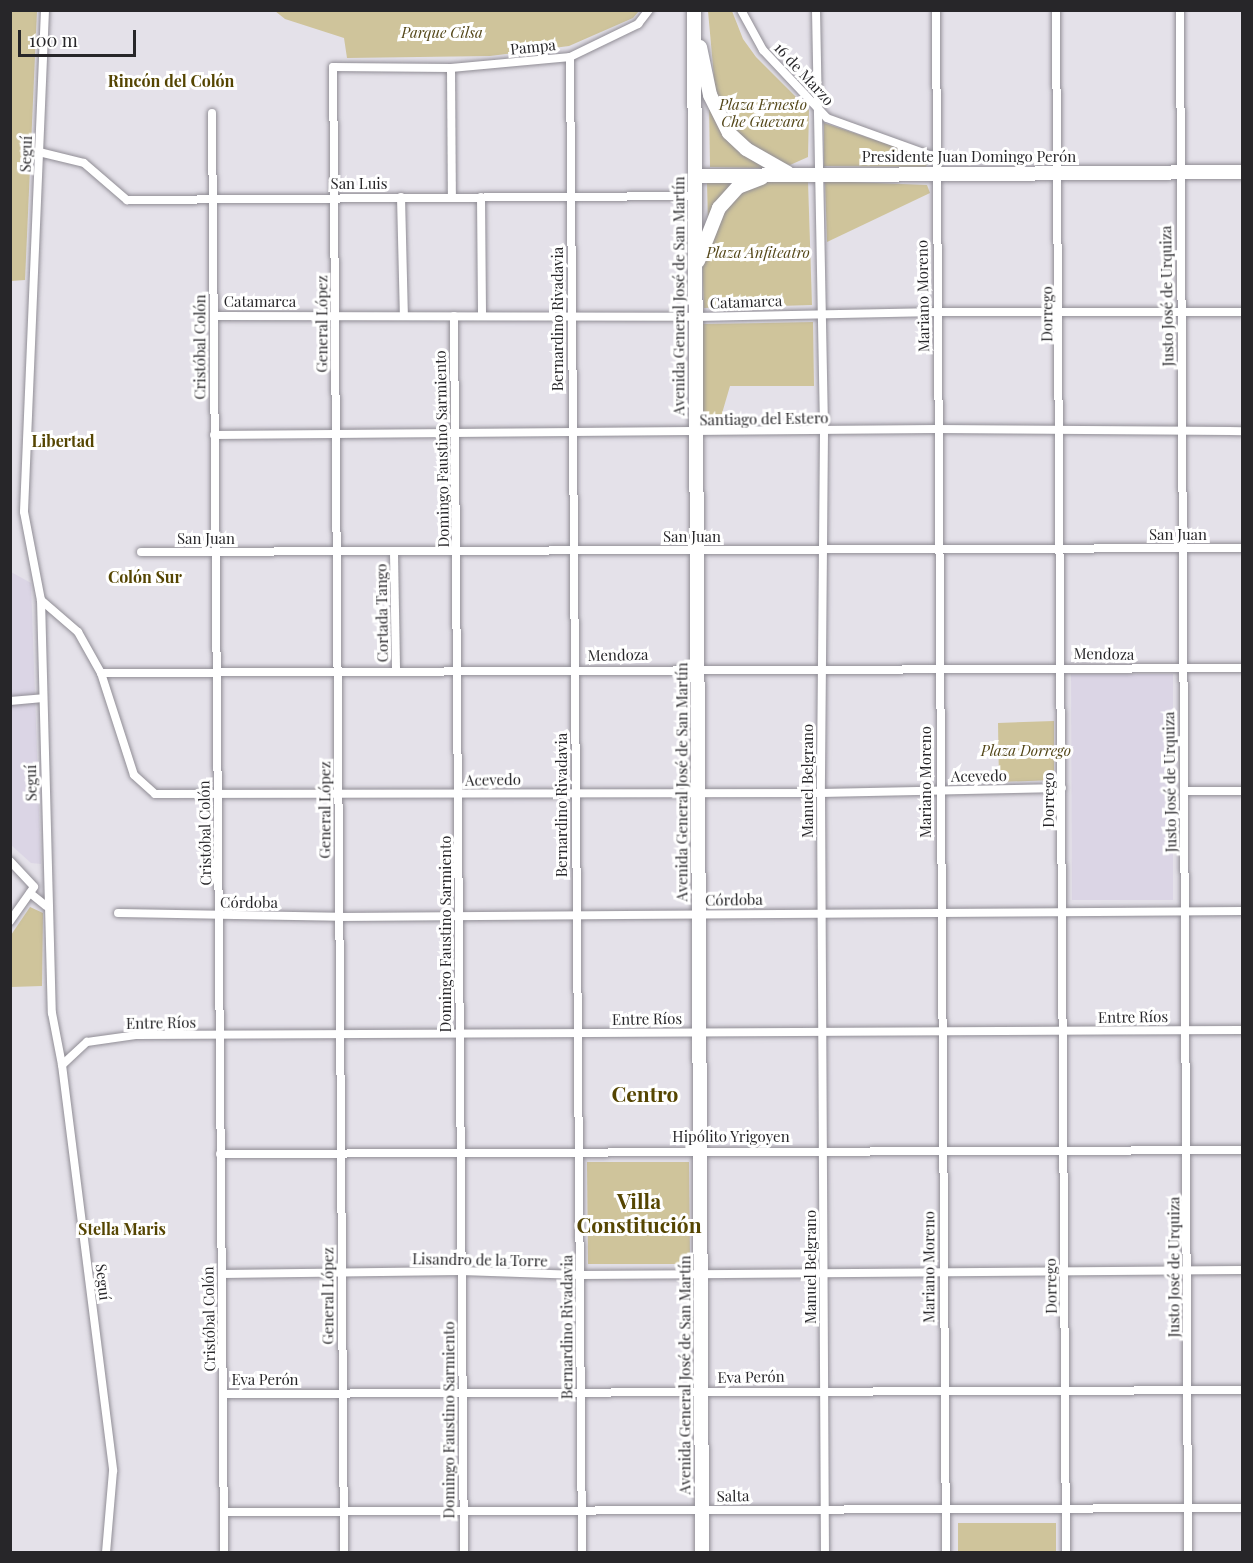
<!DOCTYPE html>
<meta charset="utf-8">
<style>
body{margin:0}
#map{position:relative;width:1253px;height:1563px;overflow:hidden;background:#e4e1e9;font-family:"Playfair Display",serif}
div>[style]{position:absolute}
.built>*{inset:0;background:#dbd5e5}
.green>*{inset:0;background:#cfc49b}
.roads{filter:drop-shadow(0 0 2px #908d95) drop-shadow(0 0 2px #908d95)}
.street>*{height:8px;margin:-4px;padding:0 4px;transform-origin:4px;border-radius:4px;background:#fff}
.primary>*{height:14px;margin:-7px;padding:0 7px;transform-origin:7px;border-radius:7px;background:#fff}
span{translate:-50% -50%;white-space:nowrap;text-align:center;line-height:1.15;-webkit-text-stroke:6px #fff;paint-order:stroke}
.park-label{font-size:15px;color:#534618;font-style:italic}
.street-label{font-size:15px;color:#272629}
.neighbourhood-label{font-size:16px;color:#554501;font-weight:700}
.district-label{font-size:21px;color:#554501;font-weight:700}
.frame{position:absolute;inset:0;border:12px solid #272629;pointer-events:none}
.scale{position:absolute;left:18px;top:30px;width:118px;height:27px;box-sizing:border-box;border:3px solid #272629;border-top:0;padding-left:8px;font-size:18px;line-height:21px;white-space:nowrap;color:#272629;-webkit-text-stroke:4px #fff;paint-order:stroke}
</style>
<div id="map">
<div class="built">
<div style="clip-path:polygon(11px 572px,31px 583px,41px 864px,31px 863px,11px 845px)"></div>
<div style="clip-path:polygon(1071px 674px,1173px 674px,1173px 900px,1072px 900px)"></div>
</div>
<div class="green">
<div style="clip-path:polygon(10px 11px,37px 11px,25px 280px,11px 281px)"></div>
<div style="clip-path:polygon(275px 11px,639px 11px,633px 18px,569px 46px,490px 56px,347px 58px,344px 38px,285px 19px)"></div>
<div style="clip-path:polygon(708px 11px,732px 11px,743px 39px,756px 57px,809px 110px,808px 157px,790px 165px,778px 162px,737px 135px,720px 108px,715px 88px)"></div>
<div style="clip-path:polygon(709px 101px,769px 168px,710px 167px)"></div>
<div style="clip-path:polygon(824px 123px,929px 158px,926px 167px,824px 166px)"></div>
<div style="clip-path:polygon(772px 181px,808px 182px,812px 305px,704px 308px,702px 253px,738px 187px)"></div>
<div style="clip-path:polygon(825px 181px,927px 185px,930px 193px,827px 242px)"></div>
<div style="clip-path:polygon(707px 183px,743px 183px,708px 222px)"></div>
<div style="clip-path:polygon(813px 322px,814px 386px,730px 386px,718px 427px,702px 426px,703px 324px)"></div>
<div style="clip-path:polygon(1054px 721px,1054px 780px,999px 782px,998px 723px)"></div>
<div style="clip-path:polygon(30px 907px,43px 913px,42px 986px,11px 987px,11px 935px)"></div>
<div style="clip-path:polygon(587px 1162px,689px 1162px,690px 1264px,588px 1264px)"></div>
<div style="clip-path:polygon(958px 1523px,1056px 1523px,1056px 1552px,958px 1552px)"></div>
</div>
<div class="roads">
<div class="street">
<div style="left:45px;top:10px;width:502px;rotate:92.4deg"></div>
<div style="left:24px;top:512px;width:90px;rotate:79.1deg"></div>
<div style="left:41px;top:600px;width:413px;rotate:88.5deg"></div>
<div style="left:52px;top:1013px;width:53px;rotate:79.1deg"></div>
<div style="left:62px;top:1065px;width:409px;rotate:82.8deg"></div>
<div style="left:113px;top:1471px;width:81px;rotate:94.9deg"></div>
<div style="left:741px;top:10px;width:46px;rotate:61.2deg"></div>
<div style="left:763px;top:50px;width:93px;rotate:46.7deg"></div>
<div style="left:827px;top:118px;width:115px;rotate:19.9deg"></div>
<div style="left:816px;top:10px;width:422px;rotate:88.9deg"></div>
<div style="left:824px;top:432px;width:361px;rotate:90.5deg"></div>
<div style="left:821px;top:793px;width:759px;rotate:89.7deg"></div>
<div style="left:936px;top:10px;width:1542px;rotate:89.63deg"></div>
<div style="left:1056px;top:10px;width:1542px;rotate:89.63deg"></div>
<div style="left:1180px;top:10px;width:1542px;rotate:89.7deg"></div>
<div style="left:570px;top:57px;width:1495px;rotate:89.54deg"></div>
<div style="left:451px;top:68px;width:129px;rotate:89.6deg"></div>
<div style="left:212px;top:113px;width:1439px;rotate:89.52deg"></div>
<div style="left:39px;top:152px;width:46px;rotate:13.7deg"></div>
<div style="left:84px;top:163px;width:57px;rotate:40.7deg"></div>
<div style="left:127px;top:200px;width:567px;rotate:-0.4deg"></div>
<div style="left:401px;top:197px;width:119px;rotate:88.6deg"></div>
<div style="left:481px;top:197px;width:119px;rotate:89.5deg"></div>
<div style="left:214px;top:316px;width:481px;rotate:0.1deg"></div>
<div style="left:695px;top:317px;width:242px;rotate:-1.2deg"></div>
<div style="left:937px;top:312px;width:305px"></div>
<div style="left:454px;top:316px;width:1236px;rotate:89.54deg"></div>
<div style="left:214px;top:435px;width:723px;rotate:-0.48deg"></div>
<div style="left:937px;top:429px;width:305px;rotate:0.4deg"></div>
<div style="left:141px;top:552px;width:1101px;rotate:-0.21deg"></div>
<div style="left:394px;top:553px;width:119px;rotate:89deg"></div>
<div style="left:41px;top:600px;width:49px;rotate:40.9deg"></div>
<div style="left:78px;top:632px;width:47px;rotate:60.7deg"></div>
<div style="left:101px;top:673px;width:107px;rotate:72.1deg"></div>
<div style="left:134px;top:775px;width:28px;rotate:42deg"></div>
<div style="left:155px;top:794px;width:666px;rotate:-0.09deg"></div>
<div style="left:821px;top:793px;width:241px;rotate:-1.2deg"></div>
<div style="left:101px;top:673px;width:1141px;rotate:-0.25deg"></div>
<div style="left:10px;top:701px;width:33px;rotate:-5deg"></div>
<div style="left:1185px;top:791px;width:57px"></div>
<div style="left:10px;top:861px;width:35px;rotate:47deg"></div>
<div style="left:34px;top:887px;width:42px;rotate:125.2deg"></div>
<div style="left:30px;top:893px;width:21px;rotate:39deg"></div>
<div style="left:118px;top:913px;width:220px;rotate:1deg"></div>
<div style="left:338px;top:917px;width:904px;rotate:-0.38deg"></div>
<div style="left:62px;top:1065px;width:34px;rotate:-43deg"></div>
<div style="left:87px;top:1042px;width:49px;rotate:-8.1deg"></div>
<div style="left:136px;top:1035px;width:1106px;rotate:-0.26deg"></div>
<div style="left:220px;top:1154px;width:1022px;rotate:-0.22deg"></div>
<div style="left:222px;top:1274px;width:239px;rotate:-0.7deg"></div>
<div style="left:461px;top:1271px;width:119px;rotate:1.9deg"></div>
<div style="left:580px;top:1275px;width:662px;rotate:-0.43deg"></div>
<div style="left:223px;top:1394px;width:1019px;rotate:-0.22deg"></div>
<div style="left:224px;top:1512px;width:1018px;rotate:-0.23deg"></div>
<div style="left:344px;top:1552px;width:1485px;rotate:-90.42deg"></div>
<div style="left:333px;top:67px;width:118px;rotate:0.5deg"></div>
<div style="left:451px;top:68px;width:120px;rotate:-5.3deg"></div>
<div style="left:570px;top:57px;width:76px;rotate:-25.9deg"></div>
<div style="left:638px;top:24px;width:18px;rotate:-52deg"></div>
</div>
<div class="primary">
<div style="left:694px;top:10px;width:1542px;rotate:89.7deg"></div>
<div style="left:700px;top:47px;width:49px;rotate:78.2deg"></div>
<div style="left:710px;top:95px;width:42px;rotate:63.4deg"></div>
<div style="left:729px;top:133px;width:23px;rotate:43deg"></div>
<div style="left:746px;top:149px;width:48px;rotate:29.7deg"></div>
<div style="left:695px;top:176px;width:547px;rotate:-0.42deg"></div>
<div style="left:698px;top:261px;width:57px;rotate:-68.4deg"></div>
<div style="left:719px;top:208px;width:28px;rotate:-48deg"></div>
<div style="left:738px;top:187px;width:25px;rotate:-21deg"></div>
</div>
</div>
<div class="park-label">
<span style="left:442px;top:33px">Parque Cilsa</span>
<span style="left:763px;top:113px">Plaza Ernesto<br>Che Guevara</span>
<span style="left:758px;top:253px">Plaza Anfiteatro</span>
<span style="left:1026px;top:751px">Plaza Dorrego</span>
</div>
<div class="street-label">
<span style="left:533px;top:47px;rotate:-6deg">Pampa</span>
<span style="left:804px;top:74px;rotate:47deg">16 de Marzo</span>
<span style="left:26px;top:154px;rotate:-88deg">Seguí</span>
<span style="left:969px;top:157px">Presidente Juan Domingo Perón</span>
<span style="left:359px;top:184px">San Luis</span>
<span style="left:679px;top:296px;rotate:-90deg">Avenida General José de San Martín</span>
<span style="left:923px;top:296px;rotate:-91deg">Mariano Moreno</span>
<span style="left:1167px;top:296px;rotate:-91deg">Justo José de Urquiza</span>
<span style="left:260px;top:302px">Catamarca</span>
<span style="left:746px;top:302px;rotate:-2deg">Catamarca</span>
<span style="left:1047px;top:314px;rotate:-90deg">Dorrego</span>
<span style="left:558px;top:319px;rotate:-90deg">Bernardino Rivadavia</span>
<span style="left:322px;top:324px;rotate:-90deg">General López</span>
<span style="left:200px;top:347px;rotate:-90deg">Cristóbal Colón</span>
<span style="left:764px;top:419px;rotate:-1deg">Santiago del Estero</span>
<span style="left:442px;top:449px;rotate:-91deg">Domingo Faustino Sarmiento</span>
<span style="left:1178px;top:535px">San Juan</span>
<span style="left:692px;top:537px">San Juan</span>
<span style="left:206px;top:539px">San Juan</span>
<span style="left:382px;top:613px;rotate:-91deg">Cortada Tango</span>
<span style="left:1104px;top:654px;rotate:1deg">Mendoza</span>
<span style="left:618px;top:655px;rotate:-1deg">Mendoza</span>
<span style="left:979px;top:776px;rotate:-1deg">Acevedo</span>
<span style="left:493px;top:780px;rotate:-1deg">Acevedo</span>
<span style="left:808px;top:781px;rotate:-90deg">Manuel Belgrano</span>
<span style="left:682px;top:782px;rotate:-90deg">Avenida General José de San Martín</span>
<span style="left:926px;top:782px;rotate:-90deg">Mariano Moreno</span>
<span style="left:1170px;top:782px;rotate:-91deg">Justo José de Urquiza</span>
<span style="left:31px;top:783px;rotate:-91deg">Seguí</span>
<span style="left:1049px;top:800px;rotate:-90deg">Dorrego</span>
<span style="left:562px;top:805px;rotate:-90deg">Bernardino Rivadavia</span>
<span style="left:325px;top:810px;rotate:-90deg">General López</span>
<span style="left:205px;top:833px;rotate:-91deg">Cristóbal Colón</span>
<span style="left:734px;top:900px;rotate:-1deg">Córdoba</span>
<span style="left:249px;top:903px">Córdoba</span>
<span style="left:446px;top:934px;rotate:-90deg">Domingo Faustino Sarmiento</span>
<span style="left:1133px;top:1017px;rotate:-1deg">Entre Ríos</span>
<span style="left:647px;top:1019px;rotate:-1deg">Entre Ríos</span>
<span style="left:161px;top:1023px;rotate:-1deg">Entre Ríos</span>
<span style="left:731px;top:1137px">Hipólito Yrigoyen</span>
<span style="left:480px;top:1260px;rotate:1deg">Lisandro de la Torre</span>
<span style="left:811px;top:1267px;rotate:-90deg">Manuel Belgrano</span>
<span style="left:929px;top:1267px;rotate:-90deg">Mariano Moreno</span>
<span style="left:1174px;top:1267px;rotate:-90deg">Justo José de Urquiza</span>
<span style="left:103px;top:1282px;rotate:83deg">Seguí</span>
<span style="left:1051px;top:1286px;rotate:-91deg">Dorrego</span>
<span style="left:328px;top:1296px;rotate:-90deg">General López</span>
<span style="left:209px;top:1319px;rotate:-91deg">Cristóbal Colón</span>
<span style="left:567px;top:1327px;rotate:-90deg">Bernardino Rivadavia</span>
<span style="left:685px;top:1375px;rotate:-90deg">Avenida General José de San Martín</span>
<span style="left:751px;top:1377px;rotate:-1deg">Eva Perón</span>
<span style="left:265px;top:1380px">Eva Perón</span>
<span style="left:449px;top:1420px;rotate:-90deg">Domingo Faustino Sarmiento</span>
<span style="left:733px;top:1496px;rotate:-1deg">Salta</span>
</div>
<div class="neighbourhood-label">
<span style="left:171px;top:81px">Rincón del Colón</span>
<span style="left:63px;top:441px">Libertad</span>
<span style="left:145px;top:577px">Colón Sur</span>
<span style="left:122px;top:1229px">Stella Maris</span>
</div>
<div class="district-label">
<span style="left:645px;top:1093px">Centro</span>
<span style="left:639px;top:1212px">Villa<br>Constitución</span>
</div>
<div class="frame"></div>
<div class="scale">100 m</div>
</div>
